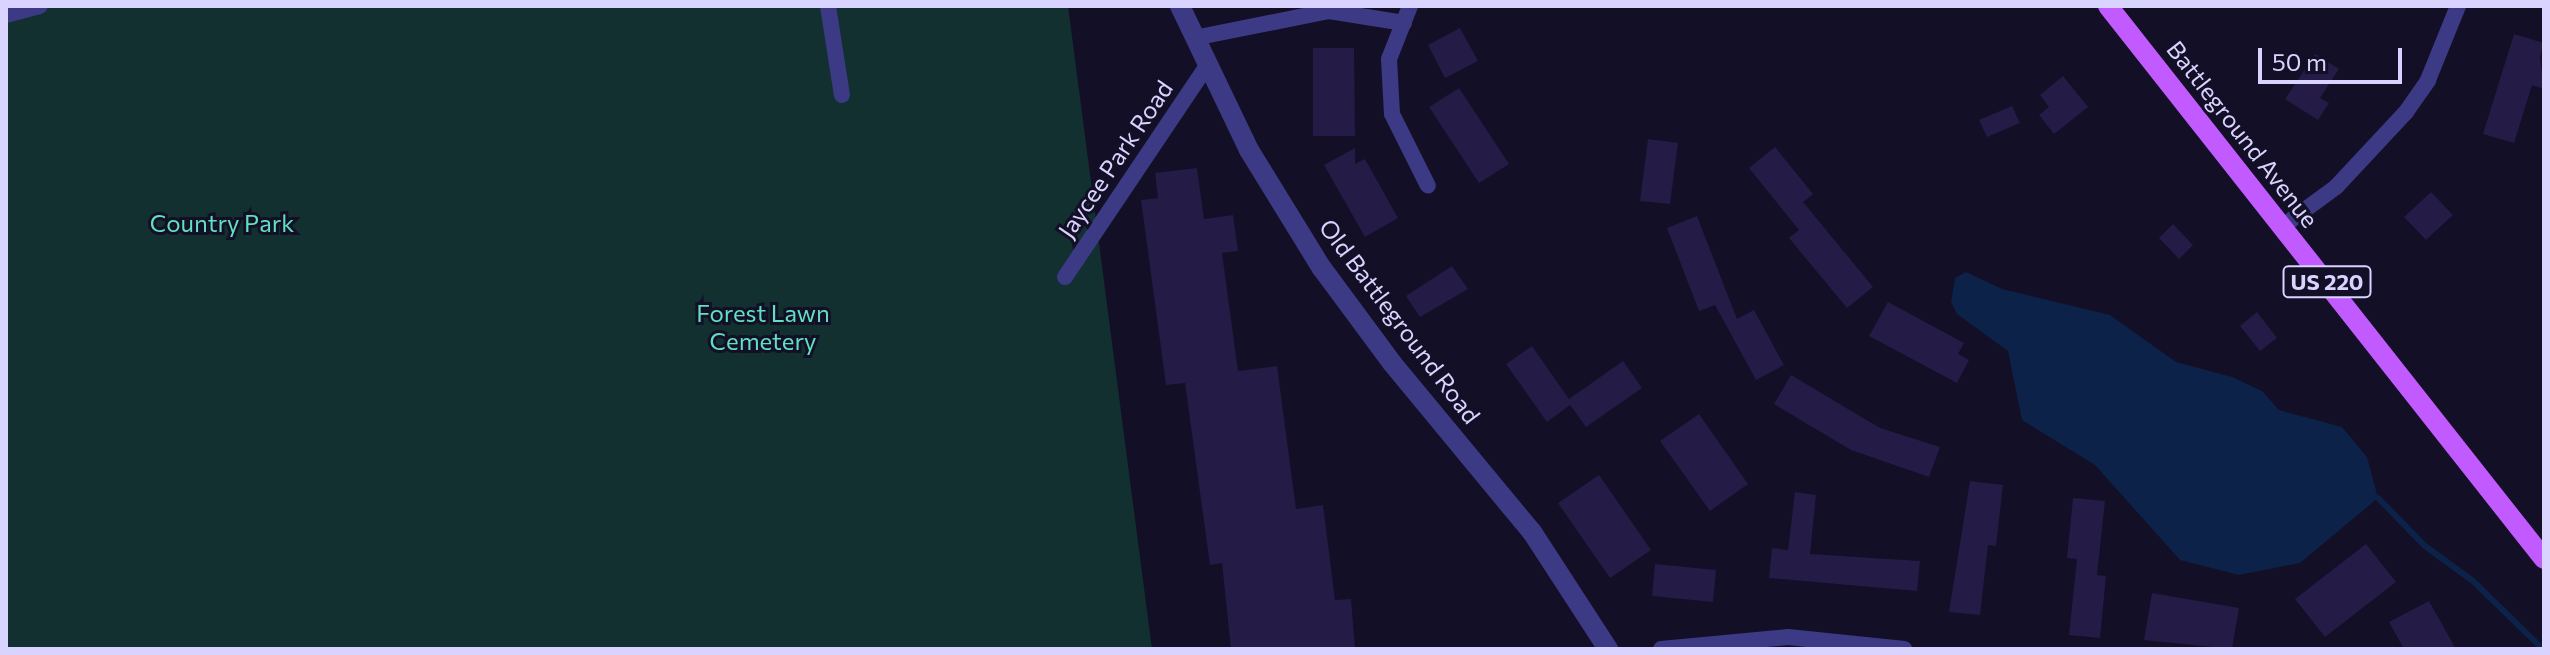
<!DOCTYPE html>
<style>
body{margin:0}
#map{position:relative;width:2550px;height:655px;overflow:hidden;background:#130f26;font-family:Commissioner,sans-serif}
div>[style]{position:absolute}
.green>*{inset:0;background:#12302f}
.water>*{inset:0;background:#0c2248}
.stream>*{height:6px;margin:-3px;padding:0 3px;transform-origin:3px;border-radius:3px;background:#0c2248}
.building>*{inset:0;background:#241b47}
.minor>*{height:16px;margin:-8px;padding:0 8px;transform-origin:8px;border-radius:8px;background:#3d3a85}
.tertiary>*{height:20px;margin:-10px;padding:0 10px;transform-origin:10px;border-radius:10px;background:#3d3a85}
.primary>*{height:20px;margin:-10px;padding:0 10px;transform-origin:10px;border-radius:10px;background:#c25bff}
span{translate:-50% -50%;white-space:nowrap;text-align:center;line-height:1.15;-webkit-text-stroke:6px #130f26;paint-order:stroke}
.shield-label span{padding:2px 6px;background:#130f26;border:2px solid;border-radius:6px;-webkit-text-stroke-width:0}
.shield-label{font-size:22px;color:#d9d4ff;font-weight:700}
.street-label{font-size:24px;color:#d9d4ff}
.park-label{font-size:24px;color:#5fe0c0}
.frame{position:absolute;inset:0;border:8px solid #d9d4ff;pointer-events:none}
.scale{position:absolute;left:2258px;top:48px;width:144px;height:36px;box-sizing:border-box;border:4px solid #d9d4ff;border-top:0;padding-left:10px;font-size:24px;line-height:28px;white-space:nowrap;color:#d9d4ff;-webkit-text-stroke:6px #130f26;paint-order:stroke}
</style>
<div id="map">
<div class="green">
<div style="clip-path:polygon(6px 6px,1068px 6px,1152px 649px,6px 649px)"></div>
</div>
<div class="water">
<div style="clip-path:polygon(1966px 272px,2002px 289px,2110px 315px,2176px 362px,2232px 377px,2262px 391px,2279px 410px,2342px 427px,2367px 457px,2378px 498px,2300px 563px,2239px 575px,2180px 560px,2095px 465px,2022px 420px,2008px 351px,1957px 314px,1951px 302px,1955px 278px)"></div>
</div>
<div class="stream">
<div style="left:2378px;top:498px;width:67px;rotate:45.6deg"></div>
<div style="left:2425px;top:546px;width:59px;rotate:36.1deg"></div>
<div style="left:2473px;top:581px;width:98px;rotate:44.2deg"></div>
</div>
<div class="building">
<div style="clip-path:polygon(1460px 28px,1478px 61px,1445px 78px,1428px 45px)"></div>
<div style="clip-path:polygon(2514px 34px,2544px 43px,2540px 57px,2544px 89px,2532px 85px,2514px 143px,2483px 134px)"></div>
<div style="clip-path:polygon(1313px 48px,1354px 48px,1355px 136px,1313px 136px)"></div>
<div style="clip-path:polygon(2315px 54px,2339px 69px,2320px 98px,2329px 103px,2318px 120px,2285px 99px)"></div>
<div style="clip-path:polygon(2063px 76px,2088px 107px,2054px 134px,2039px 115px,2049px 107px,2040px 95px)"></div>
<div style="clip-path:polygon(1459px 88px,1509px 164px,1479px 183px,1429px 107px)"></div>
<div style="clip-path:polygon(2012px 106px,2020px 123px,1987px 137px,1979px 120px)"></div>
<div style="clip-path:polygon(1648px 139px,1678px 143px,1670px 204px,1640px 201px)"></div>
<div style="clip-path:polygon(1775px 147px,1813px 194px,1803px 202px,1873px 287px,1847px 308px,1789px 238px,1799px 230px,1749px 168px)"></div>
<div style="clip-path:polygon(1355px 148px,1355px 164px,1365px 159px,1398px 218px,1365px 237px,1324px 165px)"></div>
<div style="clip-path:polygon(1197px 168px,1204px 219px,1233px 215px,1238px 251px,1222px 253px,1238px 371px,1277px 366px,1296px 509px,1323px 505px,1335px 600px,1351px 599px,1355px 649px,1231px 649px,1222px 563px,1210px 565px,1185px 383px,1166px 385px,1141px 200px,1158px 198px,1155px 173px)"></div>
<div style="clip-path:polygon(2431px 192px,2453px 215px,2426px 240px,2404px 217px)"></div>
<div style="clip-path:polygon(1697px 216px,1737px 319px,1754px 310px,1784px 365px,1756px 380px,1715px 305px,1699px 311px,1667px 228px)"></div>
<div style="clip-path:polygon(2173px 224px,2193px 245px,2179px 259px,2159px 238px)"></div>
<div style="clip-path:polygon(1452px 266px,1468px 289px,1420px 317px,1406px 296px)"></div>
<div style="clip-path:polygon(1888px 302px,1964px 343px,1958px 354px,1969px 360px,1957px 383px,1869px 336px)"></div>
<div style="clip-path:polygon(2257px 312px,2277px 338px,2260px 351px,2240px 326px)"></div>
<div style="clip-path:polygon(1532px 346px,1569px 399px,1623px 361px,1642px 388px,1586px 427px,1570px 405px,1547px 422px,1506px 364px)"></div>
<div style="clip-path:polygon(1791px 375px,1880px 428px,1940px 447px,1929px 477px,1851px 450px,1774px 404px)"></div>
<div style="clip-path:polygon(1699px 414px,1748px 484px,1710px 511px,1660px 441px)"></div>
<div style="clip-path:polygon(1599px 475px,1651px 550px,1610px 578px,1558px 503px)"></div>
<div style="clip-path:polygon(1970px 481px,2003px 485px,1996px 546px,1988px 545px,1980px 615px,1949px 612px)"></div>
<div style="clip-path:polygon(1795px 492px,1816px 495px,1810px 554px,1920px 561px,1917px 591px,1769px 578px,1772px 548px,1788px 550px)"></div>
<div style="clip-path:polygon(2073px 498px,2105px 501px,2097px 575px,2106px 576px,2100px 638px,2069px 635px,2077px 559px,2067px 558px)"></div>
<div style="clip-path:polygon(2366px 544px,2396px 582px,2325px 637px,2295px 599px)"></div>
<div style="clip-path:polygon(1655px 564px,1716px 570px,1713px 602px,1652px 596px)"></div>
<div style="clip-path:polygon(2152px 593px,2239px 608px,2232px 649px,2144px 640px)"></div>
<div style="clip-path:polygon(2429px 601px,2456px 649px,2404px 649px,2389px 622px)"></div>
</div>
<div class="minor">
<div style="left:828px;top:6px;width:90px;rotate:81.1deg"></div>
<div style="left:1410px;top:6px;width:57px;rotate:111.6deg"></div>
<div style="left:1389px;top:59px;width:55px;rotate:86.9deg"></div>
<div style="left:1392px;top:114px;width:80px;rotate:63.4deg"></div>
<div style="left:6px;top:15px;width:35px;rotate:-15deg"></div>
<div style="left:1194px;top:38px;width:138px;rotate:-11.3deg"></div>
<div style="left:1329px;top:11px;width:76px;rotate:9.1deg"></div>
<div style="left:2283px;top:226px;width:66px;rotate:-36.3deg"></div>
<div style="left:2336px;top:187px;width:103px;rotate:-47deg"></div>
<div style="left:2406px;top:112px;width:39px;rotate:-55deg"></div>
<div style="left:2428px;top:80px;width:80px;rotate:-67.9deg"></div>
<div style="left:1065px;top:277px;width:253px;rotate:-56.1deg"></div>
<div style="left:1661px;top:649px;width:128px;rotate:-5.4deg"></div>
<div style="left:1788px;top:637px;width:117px;rotate:5.9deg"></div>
</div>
<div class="tertiary">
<div style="left:1180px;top:6px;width:160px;rotate:64.4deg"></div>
<div style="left:1249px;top:150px;width:137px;rotate:58.4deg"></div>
<div style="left:1321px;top:267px;width:119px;rotate:53.5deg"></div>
<div style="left:1392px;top:363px;width:219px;rotate:50.4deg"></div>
<div style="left:1532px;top:532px;width:140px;rotate:57deg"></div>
</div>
<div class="primary">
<div style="left:2108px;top:6px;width:704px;rotate:51.75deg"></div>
</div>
<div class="shield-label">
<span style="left:2327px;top:282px">US 220</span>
</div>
<div class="street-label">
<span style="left:2243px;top:134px;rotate:52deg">Battleground Avenue</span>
<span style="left:1115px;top:159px;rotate:-56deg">Jaycee Park Road</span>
<span style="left:1400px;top:321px;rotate:53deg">Old Battleground Road</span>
</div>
<div class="park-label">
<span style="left:222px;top:223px">Country Park</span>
<span style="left:763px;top:327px">Forest Lawn<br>Cemetery</span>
</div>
<div class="frame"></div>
<div class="scale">50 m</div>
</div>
